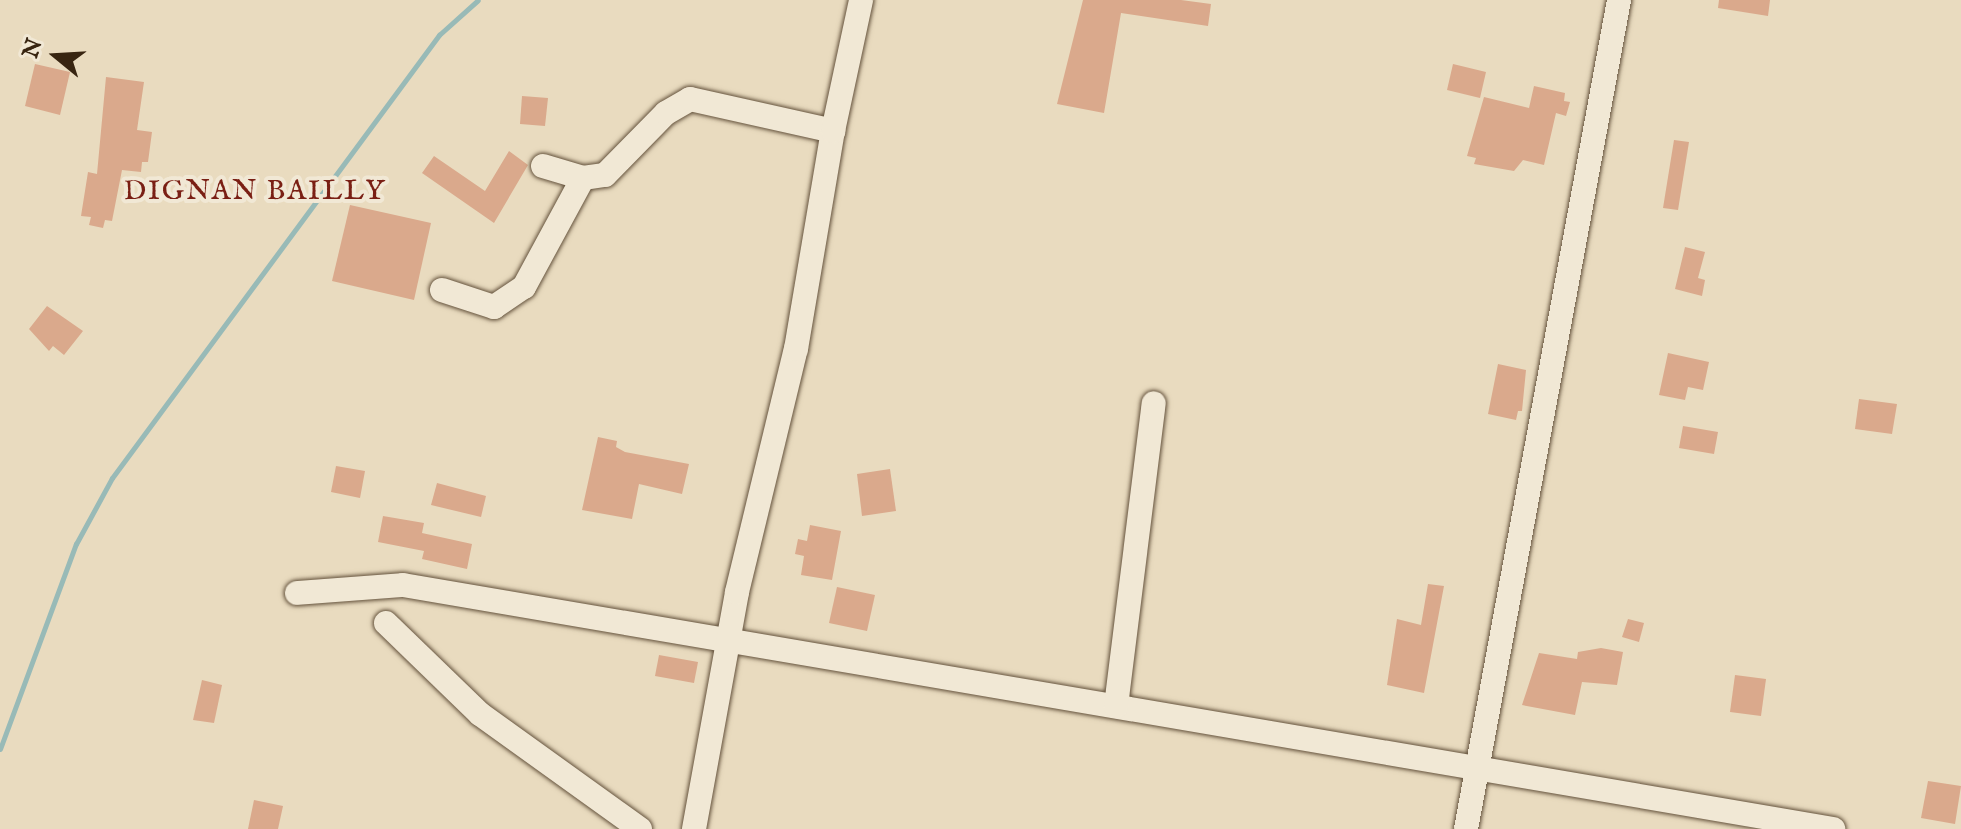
<!DOCTYPE html>
<style>
body{margin:0}
#map{position:relative;width:1961px;height:829px;overflow:hidden;background:#e9dbbf;font-family:"IM FELL English",serif}
div>[style]{position:absolute}
.stream>*{height:5px;margin:-2.5px;padding:0 2.5px;transform-origin:2.5px;border-radius:2.5px;background:#98bab7}
.building>*{inset:0;background:#daa98c}
.roads{filter:drop-shadow(0 0 2px #64523c) drop-shadow(0 0 2px #64523c)}
.minor>*{height:24px;margin:-12px;padding:0 12px;transform-origin:12px;border-radius:12px;background:#f1e8d5}
span{translate:-50% -50%;white-space:nowrap;text-align:center;line-height:1.15;-webkit-text-stroke:8px #f1e8d5;paint-order:stroke}
.quarter-label{font-size:28px;color:#7a1f14;letter-spacing:2px}
.north{position:absolute;left:16px;top:16px;width:80px;height:80px;-webkit-text-stroke:6px #f1e8d5;paint-order:stroke;rotate:288deg;font-size:22px;font-weight:700;line-height:32px;text-align:center;color:#382511}
.north::after{content:'';display:block;margin:auto;width:28px;height:36px;background:#382511;clip-path:polygon(50% 0,100% 100%,50% 72%,0 100%)}
</style>
<div id="map">
<div class="stream">
<div style="left:0;top:749px;width:219px;rotate:-69.7deg"></div>
<div style="left:76px;top:544px;width:75px;rotate:-61.4deg"></div>
<div style="left:112px;top:478px;width:551px;rotate:-53.57deg"></div>
<div style="left:439px;top:35px;width:52px;rotate:-41.9deg"></div>
</div>
<div class="building">
<div style="clip-path:polygon(1083px 0,1181px 0,1211px 4px,1208px 26px,1121px 13px,1104px 113px,1057px 104px)"></div>
<div style="clip-path:polygon(1719px 0,1770px 0,1768px 16px,1718px 8px)"></div>
<div style="clip-path:polygon(35px 64px,70px 72px,60px 115px,25px 106px)"></div>
<div style="clip-path:polygon(1453px 64px,1486px 72px,1480px 98px,1447px 90px)"></div>
<div style="clip-path:polygon(106px 77px,144px 82px,137px 130px,152px 132px,148px 162px,142px 162px,141px 172px,122px 170px,112px 221px,105px 220px,103px 228px,89px 225px,91px 217px,81px 216px,88px 172px,97px 174px)"></div>
<div style="clip-path:polygon(1534px 86px,1565px 93px,1564px 101px,1570px 102px,1566px 116px,1556px 113px,1544px 165px,1523px 160px,1514px 171px,1474px 164px,1476px 158px,1467px 156px,1484px 97px,1529px 108px)"></div>
<div style="clip-path:polygon(522px 96px,548px 98px,545px 126px,520px 124px)"></div>
<div style="clip-path:polygon(1674px 140px,1689px 142px,1678px 210px,1663px 208px)"></div>
<div style="clip-path:polygon(509px 151px,528px 165px,494px 223px,422px 173px,434px 156px,485px 191px)"></div>
<div style="clip-path:polygon(350px 205px,431px 223px,414px 300px,332px 281px)"></div>
<div style="clip-path:polygon(1685px 247px,1705px 252px,1698px 278px,1705px 280px,1702px 296px,1675px 289px)"></div>
<div style="clip-path:polygon(47px 306px,83px 331px,64px 355px,53px 346px,49px 351px,29px 329px)"></div>
<div style="clip-path:polygon(1668px 353px,1709px 362px,1703px 390px,1688px 387px,1685px 400px,1659px 395px)"></div>
<div style="clip-path:polygon(1498px 364px,1526px 370px,1522px 411px,1518px 411px,1516px 420px,1488px 414px)"></div>
<div style="clip-path:polygon(1859px 399px,1897px 404px,1892px 434px,1855px 429px)"></div>
<div style="clip-path:polygon(1683px 426px,1718px 432px,1714px 454px,1679px 448px)"></div>
<div style="clip-path:polygon(598px 437px,617px 441px,616px 447px,625px 452px,689px 464px,682px 494px,639px 484px,632px 519px,582px 510px)"></div>
<div style="clip-path:polygon(336px 466px,365px 471px,360px 498px,331px 492px)"></div>
<div style="clip-path:polygon(890px 469px,896px 511px,862px 516px,857px 474px)"></div>
<div style="clip-path:polygon(437px 483px,486px 496px,481px 517px,431px 505px)"></div>
<div style="clip-path:polygon(383px 516px,424px 523px,422px 533px,472px 544px,467px 569px,422px 559px,424px 551px,378px 542px)"></div>
<div style="clip-path:polygon(810px 525px,841px 531px,832px 580px,801px 575px,804px 556px,795px 554px,798px 539px,807px 541px)"></div>
<div style="clip-path:polygon(1428px 584px,1444px 586px,1424px 693px,1387px 685px,1397px 619px,1421px 625px)"></div>
<div style="clip-path:polygon(837px 587px,875px 595px,867px 631px,829px 623px)"></div>
<div style="clip-path:polygon(1628px 619px,1644px 623px,1639px 642px,1622px 637px)"></div>
<div style="clip-path:polygon(1601px 648px,1623px 652px,1617px 685px,1582px 682px,1575px 715px,1522px 705px,1539px 653px,1577px 659px,1578px 652px)"></div>
<div style="clip-path:polygon(659px 655px,698px 662px,694px 683px,655px 676px)"></div>
<div style="clip-path:polygon(1735px 675px,1766px 679px,1761px 716px,1730px 712px)"></div>
<div style="clip-path:polygon(202px 680px,222px 685px,214px 723px,193px 720px)"></div>
<div style="clip-path:polygon(1928px 781px,1961px 786px,1955px 824px,1921px 818px)"></div>
<div style="clip-path:polygon(254px 800px,283px 806px,278px 829px,248px 829px)"></div>
</div>
<div class="roads">
<div class="minor">
<div style="left:543px;top:166px;width:42px;rotate:16.7deg"></div>
<div style="left:583px;top:178px;width:22px;rotate:-8deg"></div>
<div style="left:605px;top:175px;width:87px;rotate:-45.5deg"></div>
<div style="left:666px;top:113px;width:28px;rotate:-30deg"></div>
<div style="left:690px;top:99px;width:147px;rotate:12.6deg"></div>
<div style="left:442px;top:290px;width:55px;rotate:18.1deg"></div>
<div style="left:494px;top:307px;width:36px;rotate:-34deg"></div>
<div style="left:524px;top:287px;width:124px;rotate:-61.6deg"></div>
<div style="left:297px;top:593px;width:106px;rotate:-4.3deg"></div>
<div style="left:403px;top:585px;width:1451px;rotate:9.68deg"></div>
<div style="left:386px;top:623px;width:131px;rotate:44.1deg"></div>
<div style="left:480px;top:714px;width:197px;rotate:35.7deg"></div>
<div style="left:1116px;top:706px;width:305px;rotate:-82.9deg"></div>
<div style="left:694px;top:829px;width:241px;rotate:-79.7deg"></div>
<div style="left:737px;top:592px;width:250px;rotate:-76.4deg"></div>
<div style="left:796px;top:349px;width:221px;rotate:-80.4deg"></div>
<div style="left:833px;top:131px;width:134px;rotate:-77.9deg"></div>
<div style="left:1466px;top:829px;width:843px;rotate:-79.54deg"></div>
</div>
</div>
<div class="quarter-label">
<span style="left:255px;top:192px">DIGNAN BAILLY</span>
</div>
<div class="north">N</div>
</div>
